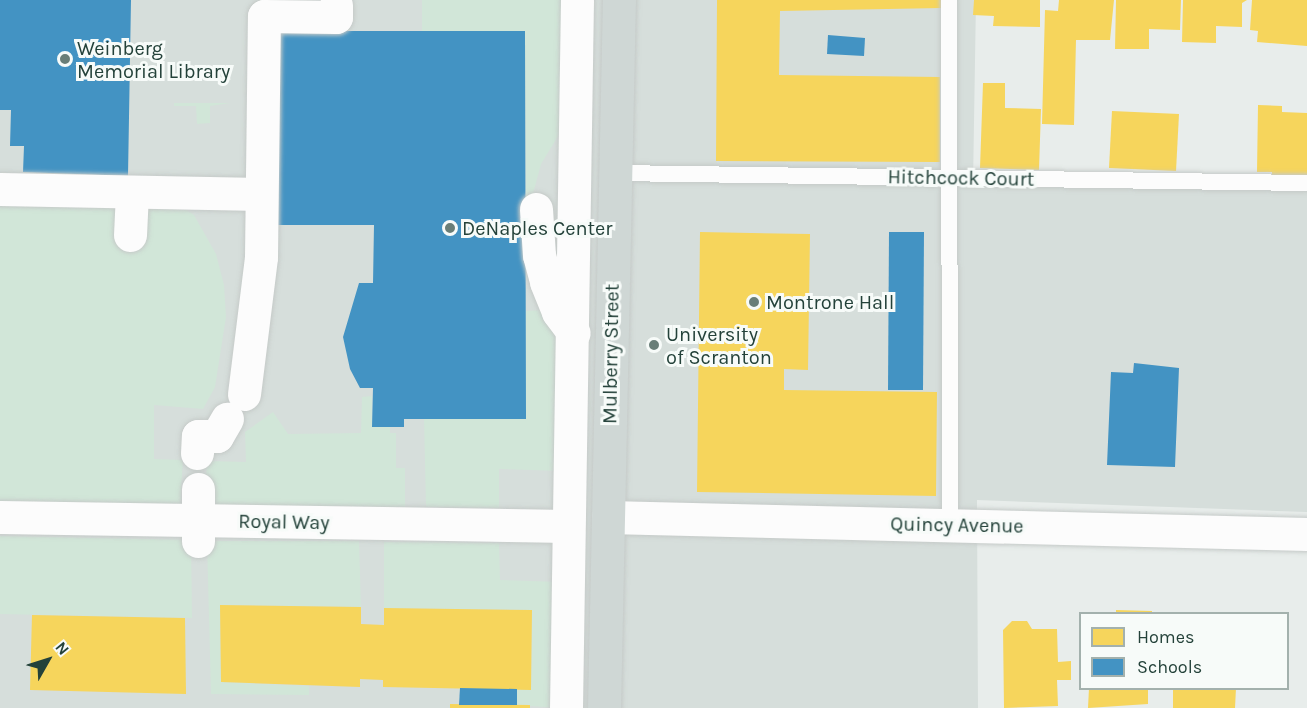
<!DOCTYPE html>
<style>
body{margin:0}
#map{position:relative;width:1307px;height:708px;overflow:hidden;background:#e8edeb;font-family:Karla,sans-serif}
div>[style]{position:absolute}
.built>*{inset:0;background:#d6dedb}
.green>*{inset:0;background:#d1e6d8}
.homes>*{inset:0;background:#f6d55c}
.schools>*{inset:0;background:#4393c3}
.roads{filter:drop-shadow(0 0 2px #c5cac8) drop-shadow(0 0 2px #c5cac8)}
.lane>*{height:16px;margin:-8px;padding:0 8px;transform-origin:8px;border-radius:8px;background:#fcfcfc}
.street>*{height:33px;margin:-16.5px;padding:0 16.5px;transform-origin:16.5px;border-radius:16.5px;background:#fcfcfc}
.primary>*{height:33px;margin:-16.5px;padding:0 16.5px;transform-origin:16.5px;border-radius:16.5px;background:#cfd7d5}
.dots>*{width:16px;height:16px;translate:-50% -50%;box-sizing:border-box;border:3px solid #f7fbf9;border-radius:50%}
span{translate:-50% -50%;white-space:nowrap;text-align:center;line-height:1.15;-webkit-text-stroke:6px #f7fbf9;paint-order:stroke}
.poi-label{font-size:20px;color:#24423a}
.left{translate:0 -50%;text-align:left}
.street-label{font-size:20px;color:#24423a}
.legend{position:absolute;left:1079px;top:612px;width:210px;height:78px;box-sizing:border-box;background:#f7fbf9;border:2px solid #a3b1ad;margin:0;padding:8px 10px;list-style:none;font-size:18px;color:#24423a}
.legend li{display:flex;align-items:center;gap:12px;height:30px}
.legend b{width:30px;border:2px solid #a3b1ad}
.north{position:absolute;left:18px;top:630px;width:60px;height:60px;-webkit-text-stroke:4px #f7fbf9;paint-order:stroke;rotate:51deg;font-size:16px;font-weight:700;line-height:24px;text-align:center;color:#24423a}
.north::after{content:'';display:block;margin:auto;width:21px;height:27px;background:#24423a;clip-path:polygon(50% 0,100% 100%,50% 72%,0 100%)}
</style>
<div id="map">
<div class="built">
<div style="clip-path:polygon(0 0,976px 0,973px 184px,1307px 190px,1307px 512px,977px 500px,978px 708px,0 708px)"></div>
</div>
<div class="green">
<div style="clip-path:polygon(422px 0,569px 0,563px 128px,541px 164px,526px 220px,525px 32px,422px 32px)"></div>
<div style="clip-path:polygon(174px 103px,230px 103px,210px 106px,210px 123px,197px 124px,196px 106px,174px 106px)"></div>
<div style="clip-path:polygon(0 204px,186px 210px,194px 215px,216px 254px,224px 285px,226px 317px,215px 387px,203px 409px,154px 405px,154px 459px,183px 460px,180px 505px,0 502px)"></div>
<div style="clip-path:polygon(546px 310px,556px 324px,561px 471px,499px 469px,499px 508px,426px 507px,424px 418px,526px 419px,526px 311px)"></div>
<div style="clip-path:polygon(372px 396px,372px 427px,390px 427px,390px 433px,396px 433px,396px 468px,405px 468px,405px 507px,217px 506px,210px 503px,205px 492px,207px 461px,246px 462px,245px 432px,273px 412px,288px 434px,361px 433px,362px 397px)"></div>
<div style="clip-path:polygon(0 536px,191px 540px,192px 618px,0 614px)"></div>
<div style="clip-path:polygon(207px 541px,359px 541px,361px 607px,220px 605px,221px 682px,309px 686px,309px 695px,211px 694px)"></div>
<div style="clip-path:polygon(384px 542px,499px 543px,500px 580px,561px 582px,560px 708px,517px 705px,517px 689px,531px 689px,532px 610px,384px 608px)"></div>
</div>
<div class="homes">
<div style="clip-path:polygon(717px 0,941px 0,941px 8px,780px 11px,779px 75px,940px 77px,940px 162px,716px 161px)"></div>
<div style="clip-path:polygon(974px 0,1040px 0,1040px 27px,993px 26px,994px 16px,973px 15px)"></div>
<div style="clip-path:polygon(1059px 0,1114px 0,1110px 40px,1076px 40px,1074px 125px,1042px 124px,1045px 10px,1058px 11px)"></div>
<div style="clip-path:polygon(1116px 0,1181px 0,1180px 30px,1149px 29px,1149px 49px,1115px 49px)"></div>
<div style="clip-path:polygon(1183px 0,1247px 0,1242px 3px,1242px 27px,1216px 26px,1216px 43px,1182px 42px)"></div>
<div style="clip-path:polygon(1252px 0,1307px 0,1307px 46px,1257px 42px,1258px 31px,1250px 30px)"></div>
<div style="clip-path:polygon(983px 83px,1005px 83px,1005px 108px,1041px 109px,1039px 170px,980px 168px)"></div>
<div style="clip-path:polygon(1258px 105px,1282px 106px,1282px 112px,1307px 113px,1307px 179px,1272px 178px,1272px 172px,1257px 172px)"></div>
<div style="clip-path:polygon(1112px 111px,1179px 114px,1176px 171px,1109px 168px)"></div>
<div style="clip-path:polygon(700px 232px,810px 234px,808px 370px,784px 369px,784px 390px,937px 392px,936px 496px,697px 492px)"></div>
<div style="clip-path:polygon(220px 605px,361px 607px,361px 624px,384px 625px,384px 608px,532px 610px,531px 690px,383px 687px,383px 680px,360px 679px,360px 687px,221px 682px)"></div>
<div style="clip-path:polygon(1116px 610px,1152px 611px,1152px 614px,1116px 614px)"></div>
<div style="clip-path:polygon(32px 615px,185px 618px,186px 694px,30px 690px)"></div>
<div style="clip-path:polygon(1012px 621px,1027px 621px,1032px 629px,1057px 629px,1058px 662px,1071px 661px,1071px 680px,1057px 680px,1058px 706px,1004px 708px,1003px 630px)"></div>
<div style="clip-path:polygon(1089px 688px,1148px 688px,1148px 704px,1088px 708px)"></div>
<div style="clip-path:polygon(1173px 688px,1236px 688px,1235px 708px,1173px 708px)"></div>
<div style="clip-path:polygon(450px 704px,530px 705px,530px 708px,450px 708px)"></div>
</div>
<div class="schools">
<div style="clip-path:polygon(0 0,131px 0,128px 176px,23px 172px,24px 146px,10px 146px,11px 110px,0 110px)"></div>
<div style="clip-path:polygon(278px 31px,525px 31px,526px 419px,404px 419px,404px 427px,372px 427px,373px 388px,360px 388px,350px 369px,343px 337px,359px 283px,373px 283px,374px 225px,277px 225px)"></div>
<div style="clip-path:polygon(828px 35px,865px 38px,864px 56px,827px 54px)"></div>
<div style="clip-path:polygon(889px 232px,924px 232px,923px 390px,888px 390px)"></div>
<div style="clip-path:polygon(1134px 363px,1179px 368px,1175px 467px,1107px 465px,1111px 372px,1133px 373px)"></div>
<div style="clip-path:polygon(460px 688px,517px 689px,517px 705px,459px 705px)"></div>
</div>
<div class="roads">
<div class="lane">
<div style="left:949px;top:0;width:525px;rotate:89.89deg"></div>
<div style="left:615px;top:173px;width:692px;rotate:0.83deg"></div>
</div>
<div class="street">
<div style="left:0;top:189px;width:261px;rotate:1.1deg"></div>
<div style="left:536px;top:209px;width:46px;rotate:86.3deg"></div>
<div style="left:539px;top:255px;width:28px;rotate:75deg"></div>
<div style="left:546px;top:282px;width:32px;rotate:68deg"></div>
<div style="left:558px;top:312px;width:26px;rotate:53deg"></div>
<div style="left:130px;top:235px;width:43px;rotate:-87.3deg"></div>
<div style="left:244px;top:394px;width:138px;rotate:-82.9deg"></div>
<div style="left:261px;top:257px;width:241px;rotate:-89.3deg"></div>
<div style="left:264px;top:16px;width:72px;rotate:0.8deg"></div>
<div style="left:336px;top:17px;width:12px;rotate:-90deg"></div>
<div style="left:197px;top:453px;width:17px;rotate:-87deg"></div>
<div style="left:198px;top:436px;width:19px"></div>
<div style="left:217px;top:436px;width:20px;rotate:-60deg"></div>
<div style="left:198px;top:489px;width:52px;rotate:90deg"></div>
<div style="left:0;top:517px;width:568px;rotate:0.91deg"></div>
<div style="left:608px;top:517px;width:699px;rotate:1.39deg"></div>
<div style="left:566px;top:708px;width:708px;rotate:-89.11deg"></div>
</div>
<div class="primary">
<div style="left:604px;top:708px;width:708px;rotate:-88.79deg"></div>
</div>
</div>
<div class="dots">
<div style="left:65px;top:59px;background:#697e78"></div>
<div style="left:450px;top:228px;background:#697e78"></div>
<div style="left:754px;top:302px;background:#697e78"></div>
<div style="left:654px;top:345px;background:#697e78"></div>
</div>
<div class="poi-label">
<span class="left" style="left:77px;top:60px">Weinberg<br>Memorial Library</span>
<span class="left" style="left:462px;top:228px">DeNaples Center</span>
<span class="left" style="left:766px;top:302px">Montrone Hall</span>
<span class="left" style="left:666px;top:346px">University<br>of Scranton</span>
</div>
<div class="street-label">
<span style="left:961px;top:178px;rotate:1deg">Hitchcock Court</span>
<span style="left:611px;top:354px;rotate:-89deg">Mulberry Street</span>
<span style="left:284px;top:522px;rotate:1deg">Royal Way</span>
<span style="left:957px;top:525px;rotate:1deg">Quincy Avenue</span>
</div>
<ul class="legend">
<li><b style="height:16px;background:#f6d55c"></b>Homes</li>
<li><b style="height:16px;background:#4393c3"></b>Schools</li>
</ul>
<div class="north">N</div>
</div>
